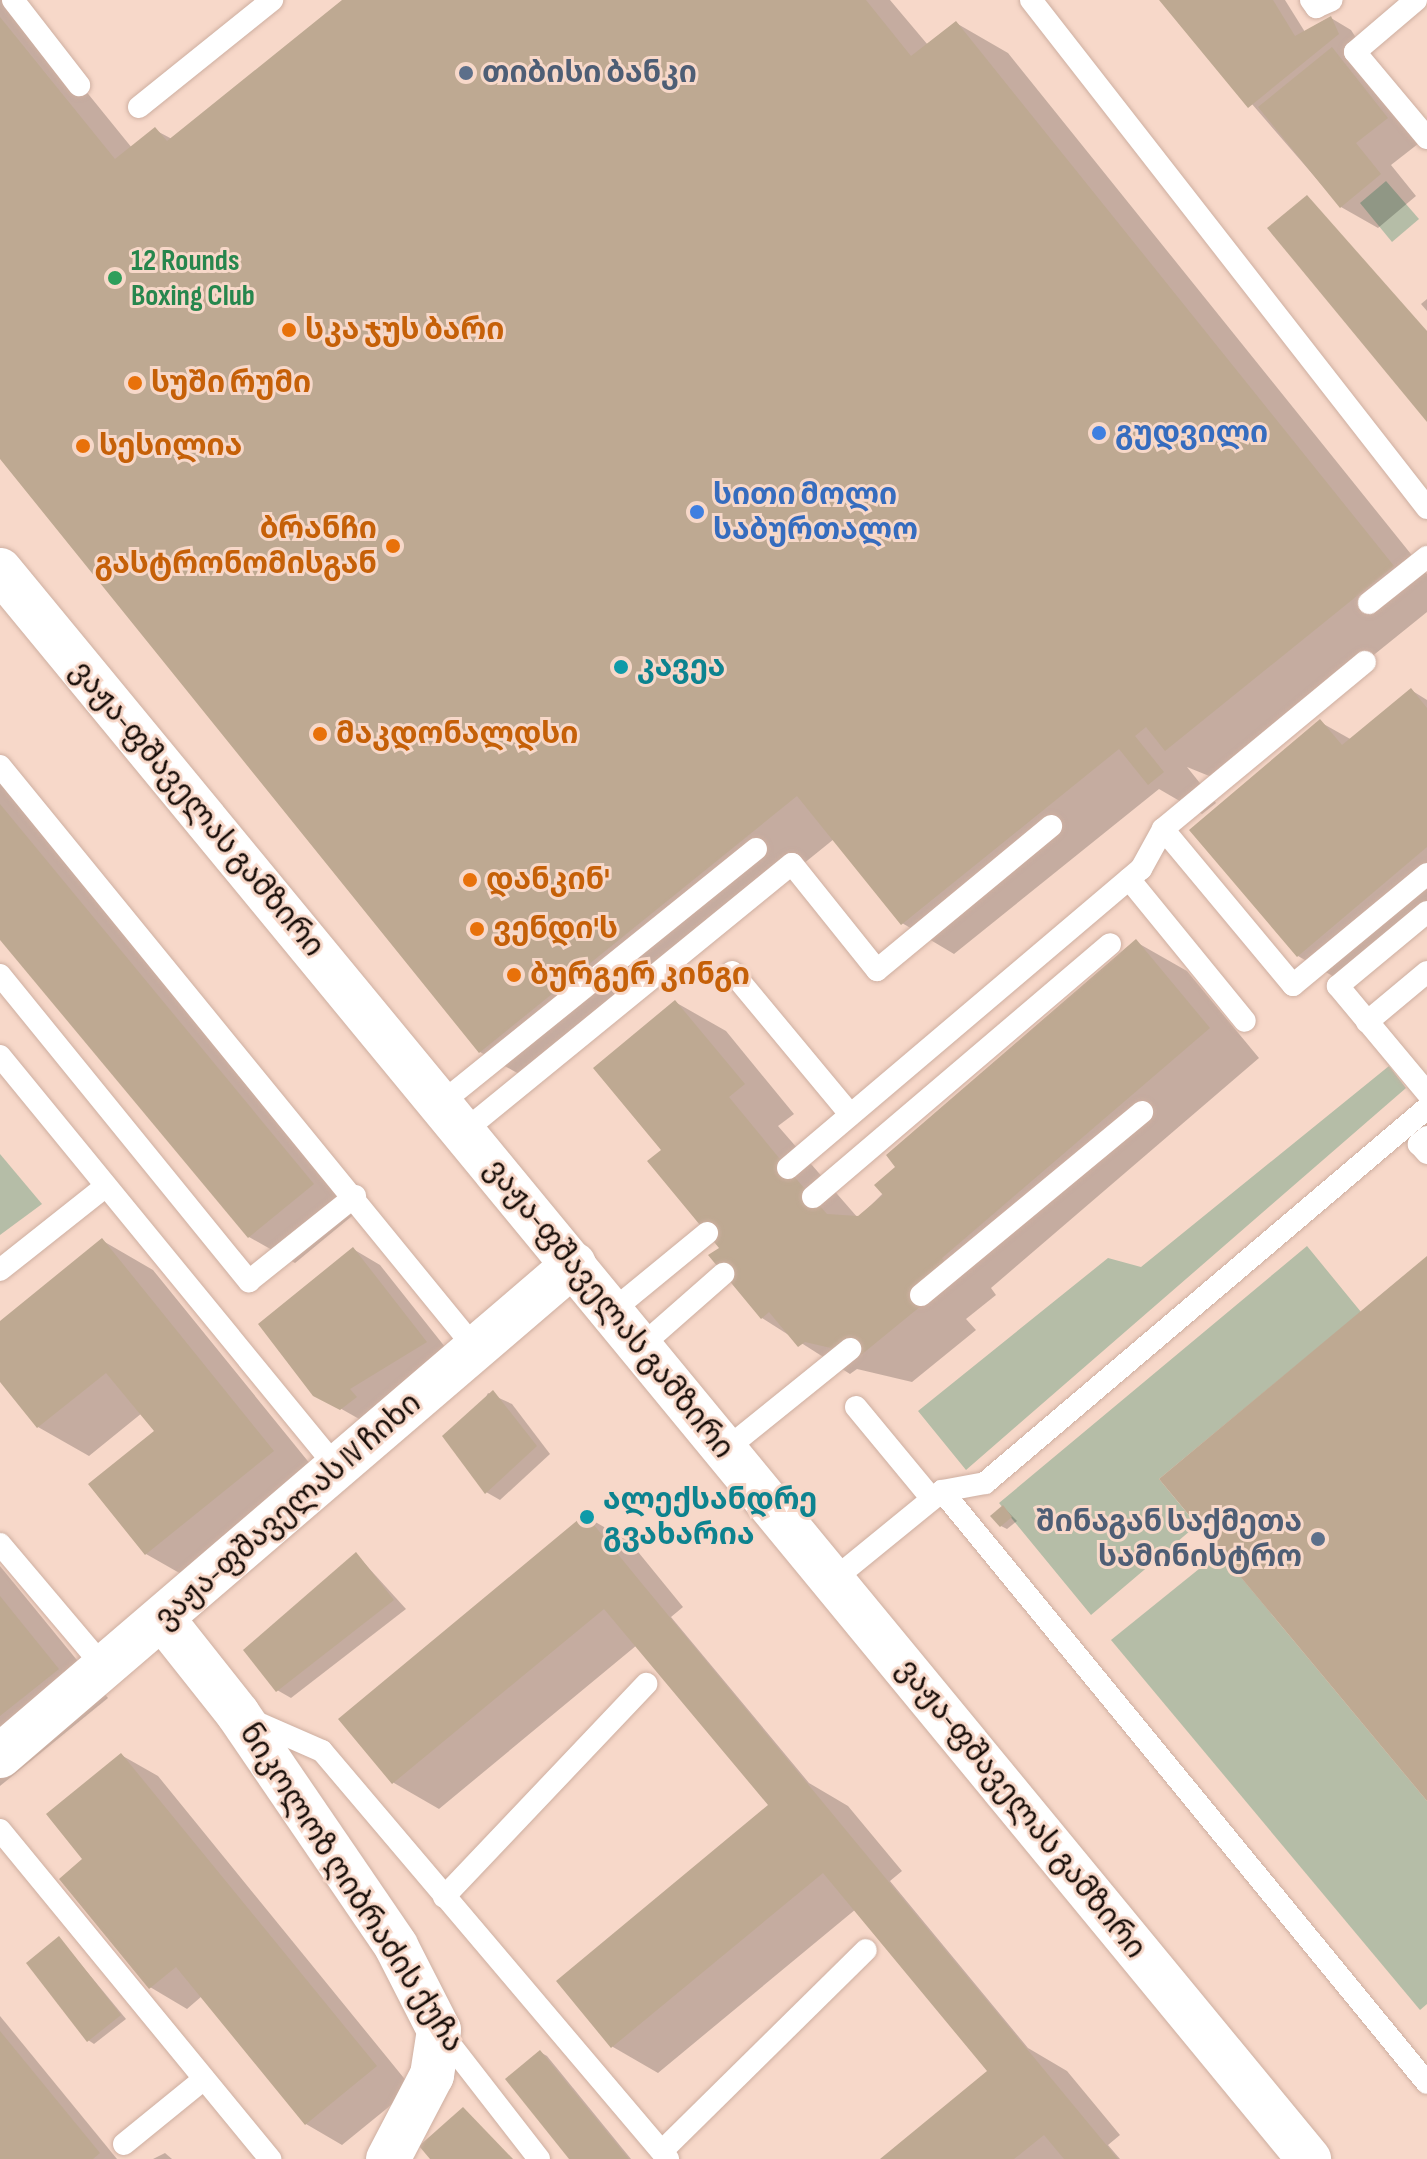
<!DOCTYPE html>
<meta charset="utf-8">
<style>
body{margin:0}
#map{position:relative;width:1427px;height:2159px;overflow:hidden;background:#f7d8c9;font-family:"Sofia Sans Condensed","Noto Sans Georgian",sans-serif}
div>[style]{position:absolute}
.green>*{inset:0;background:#b5bda7}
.shadow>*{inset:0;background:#0003}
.building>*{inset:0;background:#bea992}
.roads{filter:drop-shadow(0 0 2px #ceafa1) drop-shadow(0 0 2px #ceafa1)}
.lane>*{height:22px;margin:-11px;padding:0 11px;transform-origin:11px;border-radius:11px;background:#fff}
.street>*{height:44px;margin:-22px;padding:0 22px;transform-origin:22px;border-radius:22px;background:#fff}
.primary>*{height:44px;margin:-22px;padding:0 22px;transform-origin:22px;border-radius:22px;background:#fff}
.dots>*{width:22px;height:22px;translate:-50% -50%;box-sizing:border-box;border:4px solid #f7d8c9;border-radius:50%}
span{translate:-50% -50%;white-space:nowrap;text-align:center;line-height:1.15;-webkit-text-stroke:6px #f7d8c9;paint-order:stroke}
.service-label{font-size:30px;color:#4e5e75;font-weight:700}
.left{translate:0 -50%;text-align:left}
.right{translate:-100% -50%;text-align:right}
.leisure-label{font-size:30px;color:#27864d;font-weight:700}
.food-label{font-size:30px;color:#c56008;font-weight:700}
.shop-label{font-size:30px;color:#366cbe;font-weight:700}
.culture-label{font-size:30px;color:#0d838f;font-weight:700}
.street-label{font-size:30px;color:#170d08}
</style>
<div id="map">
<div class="green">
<div style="clip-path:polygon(1386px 181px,1419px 219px,1392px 242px,1360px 203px)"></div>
<div style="clip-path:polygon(1389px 1066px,1406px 1088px,966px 1470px,918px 1411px,1108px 1258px,1141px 1267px)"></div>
<div style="clip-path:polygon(0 1154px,42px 1204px,0 1235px)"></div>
<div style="clip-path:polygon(1307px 1246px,1361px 1312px,1159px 1479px,1197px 1525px,1091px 1615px,999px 1503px)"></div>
<div style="clip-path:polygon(1220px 1552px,1427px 1801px,1427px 2004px,1420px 2010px,1111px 1640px)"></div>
</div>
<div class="shadow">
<div style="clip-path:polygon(0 0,12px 0,132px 148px,155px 130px,172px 139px,347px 0,890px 0,928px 45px,956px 23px,1008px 53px,1427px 574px,1427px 612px,1219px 780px,1187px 767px,1216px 803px,1202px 814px,1159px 789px,954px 954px,902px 923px,834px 839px,533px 1082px,480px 1052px,0 456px)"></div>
<div style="clip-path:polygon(1162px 0,1285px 0,1305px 32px,1331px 18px,1351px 30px,1423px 140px,1391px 165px,1416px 196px,1378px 228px,1341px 207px)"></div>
<div style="clip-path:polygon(1307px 197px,1427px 334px,1427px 419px)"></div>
<div style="clip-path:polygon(1427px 299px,1427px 311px,1421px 304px)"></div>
<div style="clip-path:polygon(1411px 690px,1427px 700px,1427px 918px,1348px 985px,1298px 956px,1320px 722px,1352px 740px)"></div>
<div style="clip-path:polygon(0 778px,358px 1211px,295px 1263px,249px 1237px,0 937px)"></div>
<div style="clip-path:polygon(1136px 942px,1187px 971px,1259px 1058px,991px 1288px,996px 1295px,966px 1319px,976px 1330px,912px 1382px,857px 1369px,850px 1374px,762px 1318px,664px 1150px,675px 1002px,726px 1031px,794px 1114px,778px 1126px,858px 1218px)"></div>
<div style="clip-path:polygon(103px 1241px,153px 1270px,324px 1481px,197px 1583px,146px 1554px,157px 1432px,142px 1413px,89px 1456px,38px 1427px,0 1379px,0 1323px)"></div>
<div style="clip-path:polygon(353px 1249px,380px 1265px,453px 1357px,376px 1404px,383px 1413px,368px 1424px,315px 1394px)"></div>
<div style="clip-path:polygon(488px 1393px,512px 1404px,550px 1454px,500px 1500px,486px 1492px,480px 1409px)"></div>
<div style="clip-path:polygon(1003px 1507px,1017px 1521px,1007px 1529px,1001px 1526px)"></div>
<div style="clip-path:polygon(585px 1516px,630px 1542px,683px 1607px,671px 1617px,809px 1783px,848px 1806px,902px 1871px,890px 1881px,1028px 2048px,1067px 2071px,1120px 2135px,1108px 2145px,1120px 2159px,883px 2159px,990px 2071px,856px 1909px,658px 2073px,613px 2047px,559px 1981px,771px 1806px,637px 1645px,439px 1809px,394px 1783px,340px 1719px)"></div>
<div style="clip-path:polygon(356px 1554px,406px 1609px,291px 1698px,277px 1690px)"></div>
<div style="clip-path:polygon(0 1566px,108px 1698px,0 1786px)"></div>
<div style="clip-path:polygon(121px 1755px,158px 1776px,412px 2088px,342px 2145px,306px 2124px,202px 1996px,187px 2009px,150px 1987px,85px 1859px)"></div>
<div style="clip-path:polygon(60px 1939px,126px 2019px,94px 2044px,88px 2040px)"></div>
<div style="clip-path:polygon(0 2016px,117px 2159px,0 2159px)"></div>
<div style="clip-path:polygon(540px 2052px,547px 2056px,631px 2159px,572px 2159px)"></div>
<div style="clip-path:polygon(165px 2153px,172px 2159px,153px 2159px)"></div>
</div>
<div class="building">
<div style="clip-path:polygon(342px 0,866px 0,911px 56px,956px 21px,1394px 566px,1165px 751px,1146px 727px,1135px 736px,1164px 772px,1148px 785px,1119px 749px,901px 925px,797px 796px,479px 1053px,0 459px,0 17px,115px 159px,155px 127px,167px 141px)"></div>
<div style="clip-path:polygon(1159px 0,1273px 0,1295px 36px,1331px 16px,1339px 34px,1248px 108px)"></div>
<div style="clip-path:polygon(1332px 47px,1388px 118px,1356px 143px,1381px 174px,1340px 208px,1258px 107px)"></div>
<div style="clip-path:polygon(1307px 195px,1427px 331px,1427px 422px,1267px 228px)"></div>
<div style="clip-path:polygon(1411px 688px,1427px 708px,1427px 847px,1297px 957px,1189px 830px,1320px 719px,1342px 745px)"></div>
<div style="clip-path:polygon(0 804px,314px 1184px,248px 1238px,0 940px)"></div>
<div style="clip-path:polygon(1136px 939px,1210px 1028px,942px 1258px,947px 1265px,927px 1301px,861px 1355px,805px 1342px,798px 1347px,769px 1312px,761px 1319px,708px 1255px,719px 1248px,647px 1161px,661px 1150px,593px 1068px,675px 1000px,745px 1084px,729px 1097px,798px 1181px,827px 1214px,858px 1216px,883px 1195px,874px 1185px,895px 1167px,886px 1155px)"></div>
<div style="clip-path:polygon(102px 1238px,274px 1451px,145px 1555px,88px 1484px,154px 1431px,106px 1373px,37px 1428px,0 1382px,0 1321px)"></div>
<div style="clip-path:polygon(353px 1247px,427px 1342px,350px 1389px,357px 1397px,340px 1410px,313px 1396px,258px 1324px)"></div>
<div style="clip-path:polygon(1427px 1256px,1427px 1801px,1159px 1479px)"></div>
<div style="clip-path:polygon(493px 1390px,537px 1446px,485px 1494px,442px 1436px)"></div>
<div style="clip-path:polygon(1003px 1505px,1012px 1517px,1000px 1527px,990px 1516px)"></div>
<div style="clip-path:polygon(585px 1514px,639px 1580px,1118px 2159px,1064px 2159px,1044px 2135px,1014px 2159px,880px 2159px,987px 2071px,823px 1873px,611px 2048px,556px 1981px,768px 1805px,604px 1609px,392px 1784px,338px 1719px)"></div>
<div style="clip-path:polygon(356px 1552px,394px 1600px,276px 1692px,243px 1650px)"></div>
<div style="clip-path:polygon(0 1596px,59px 1669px,0 1716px)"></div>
<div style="clip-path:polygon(121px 1753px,377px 2066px,305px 2125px,176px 1967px,149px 1989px,59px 1879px,82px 1859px,46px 1814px)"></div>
<div style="clip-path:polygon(59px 1936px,121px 2015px,87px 2042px,26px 1963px)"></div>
<div style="clip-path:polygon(0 2031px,100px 2153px,93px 2159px,0 2159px)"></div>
<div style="clip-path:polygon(540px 2050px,629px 2159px,569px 2159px,505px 2079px)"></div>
<div style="clip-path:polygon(463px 2107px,513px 2159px,430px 2159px,419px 2146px)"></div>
</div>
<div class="roads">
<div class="lane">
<div style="left:13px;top:0;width:108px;rotate:52.2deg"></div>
<div style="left:1031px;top:0;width:644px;rotate:52.06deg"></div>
<div style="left:1311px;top:0;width:9px;rotate:54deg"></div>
<div style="left:1316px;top:7px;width:17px;rotate:-24deg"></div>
<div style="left:1416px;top:0;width:80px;rotate:139.6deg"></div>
<div style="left:1355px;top:52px;width:112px;rotate:50.1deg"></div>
<div style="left:139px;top:107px;width:171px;rotate:-38.8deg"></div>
<div style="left:1369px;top:603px;width:74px;rotate:-38.4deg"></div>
<div style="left:0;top:766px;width:751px;rotate:50.78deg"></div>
<div style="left:1163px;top:829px;width:203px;rotate:50.2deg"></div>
<div style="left:1293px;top:985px;width:174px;rotate:-39.6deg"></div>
<div style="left:1129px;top:879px;width:183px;rotate:50.8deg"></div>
<div style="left:1427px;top:912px;width:116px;rotate:140.3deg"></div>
<div style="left:1338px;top:986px;width:139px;rotate:50.2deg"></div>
<div style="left:732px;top:972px;width:183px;rotate:50.3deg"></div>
<div style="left:0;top:975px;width:395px;rotate:50.9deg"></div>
<div style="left:249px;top:1281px;width:136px;rotate:-38.7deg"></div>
<div style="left:1367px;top:1022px;width:78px;rotate:-39.8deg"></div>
<div style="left:0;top:1056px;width:534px;rotate:50.7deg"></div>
<div style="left:440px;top:1104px;width:406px;rotate:-38.9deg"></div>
<div style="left:463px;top:1132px;width:424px;rotate:-39.2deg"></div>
<div style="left:792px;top:864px;width:136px;rotate:51.3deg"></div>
<div style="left:877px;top:970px;width:226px;rotate:-39.6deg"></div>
<div style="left:1427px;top:1137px;width:11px;rotate:139deg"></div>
<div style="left:1419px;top:1144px;width:12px;rotate:48deg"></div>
<div style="left:788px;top:1168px;width:463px;rotate:-40.3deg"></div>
<div style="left:1141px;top:869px;width:46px;rotate:-61.2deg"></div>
<div style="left:1163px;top:829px;width:262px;rotate:-39.6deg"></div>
<div style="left:813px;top:1197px;width:390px;rotate:-40.4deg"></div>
<div style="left:0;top:1270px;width:135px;rotate:-38.4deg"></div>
<div style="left:921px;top:1295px;width:287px;rotate:-39.6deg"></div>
<div style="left:612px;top:1311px;width:123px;rotate:-39.4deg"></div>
<div style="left:640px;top:1347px;width:111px;rotate:-41.3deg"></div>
<div style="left:856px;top:1407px;width:119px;rotate:50.4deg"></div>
<div style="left:725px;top:1450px;width:161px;rotate:-38.9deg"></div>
<div style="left:942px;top:1491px;width:765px;rotate:50.67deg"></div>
<div style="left:0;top:1544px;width:161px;rotate:49.8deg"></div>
<div style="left:833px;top:1580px;width:141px;rotate:-39.2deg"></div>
<div style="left:942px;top:1491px;width:44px;rotate:-10.5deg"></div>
<div style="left:985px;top:1483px;width:580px;rotate:-40.31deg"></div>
<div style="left:249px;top:1719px;width:80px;rotate:23.7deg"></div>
<div style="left:322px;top:1751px;width:535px;rotate:49.7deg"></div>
<div style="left:0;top:1830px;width:426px;rotate:50.6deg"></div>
<div style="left:444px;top:1897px;width:294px;rotate:-46.5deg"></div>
<div style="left:439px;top:2030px;width:163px;rotate:52.2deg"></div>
<div style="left:124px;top:2144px;width:103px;rotate:-39.1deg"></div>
<div style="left:662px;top:2151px;width:286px;rotate:-44.6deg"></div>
</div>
<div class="street">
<div style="left:162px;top:1618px;width:122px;rotate:51.6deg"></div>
<div style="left:238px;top:1714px;width:281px;rotate:55.7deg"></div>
<div style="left:396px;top:1946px;width:94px;rotate:62.9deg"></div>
<div style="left:439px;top:2030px;width:46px;rotate:98.8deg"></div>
<div style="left:432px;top:2075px;width:95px;rotate:117.6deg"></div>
<div style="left:0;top:1756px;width:756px;rotate:-40.6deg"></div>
</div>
<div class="primary">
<div style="left:0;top:570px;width:2059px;rotate:50.52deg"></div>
</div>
</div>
<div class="dots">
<div style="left:466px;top:73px;background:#5c6f8a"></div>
<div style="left:115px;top:278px;background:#2e9e5b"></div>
<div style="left:289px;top:330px;background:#e8710a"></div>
<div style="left:135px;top:383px;background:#e8710a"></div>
<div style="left:1099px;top:433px;background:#3f7fe0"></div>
<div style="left:83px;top:446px;background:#e8710a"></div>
<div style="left:697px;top:512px;background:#3f7fe0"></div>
<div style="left:393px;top:546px;background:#e8710a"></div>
<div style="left:621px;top:667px;background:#0f9aa8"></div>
<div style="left:320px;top:734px;background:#e8710a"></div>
<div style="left:470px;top:880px;background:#e8710a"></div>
<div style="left:477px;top:929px;background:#e8710a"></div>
<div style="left:514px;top:975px;background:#e8710a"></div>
<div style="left:587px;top:1517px;background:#0f9aa8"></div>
<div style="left:1318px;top:1539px;background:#5c6f8a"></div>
</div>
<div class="service-label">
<span class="left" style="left:482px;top:73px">თიბისი ბანკი</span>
<span class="right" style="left:1302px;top:1539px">შინაგან საქმეთა<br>სამინისტრო</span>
</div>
<div class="leisure-label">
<span class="left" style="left:131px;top:278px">12 Rounds<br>Boxing Club</span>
</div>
<div class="food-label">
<span class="left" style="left:305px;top:330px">სკა ჯუს ბარი</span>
<span class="left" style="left:151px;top:383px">სუში რუმი</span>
<span class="left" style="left:99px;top:446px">სესილია</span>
<span class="right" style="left:377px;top:546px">ბრანჩი<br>გასტრონომისგან</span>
<span class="left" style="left:336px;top:734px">მაკდონალდსი</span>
<span class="left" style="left:486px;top:880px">დანკინ'</span>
<span class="left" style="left:493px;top:929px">ვენდი'ს</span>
<span class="left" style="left:530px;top:975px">ბურგერ კინგი</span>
</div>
<div class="shop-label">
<span class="left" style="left:1115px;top:433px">გუდვილი</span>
<span class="left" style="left:713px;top:512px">სითი მოლი<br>საბურთალო</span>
</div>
<div class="culture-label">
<span class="left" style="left:637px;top:667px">კავეა</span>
<span class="left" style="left:603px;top:1517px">ალექსანდრე<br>გვახარია</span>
</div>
<div class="street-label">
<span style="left:197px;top:809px;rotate:50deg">ვაჟა-ფშაველას გამზირი</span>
<span style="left:609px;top:1309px;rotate:51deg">ვაჟა-ფშაველას გამზირი</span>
<span style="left:288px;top:1511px;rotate:-41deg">ვაჟა-ფშაველას IV ჩიხი</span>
<span style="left:1021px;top:1809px;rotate:51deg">ვაჟა-ფშაველას გამზირი</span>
<span style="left:351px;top:1888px;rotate:57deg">ნიკოლოზ ღიბრაძის ქუჩა</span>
</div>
</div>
